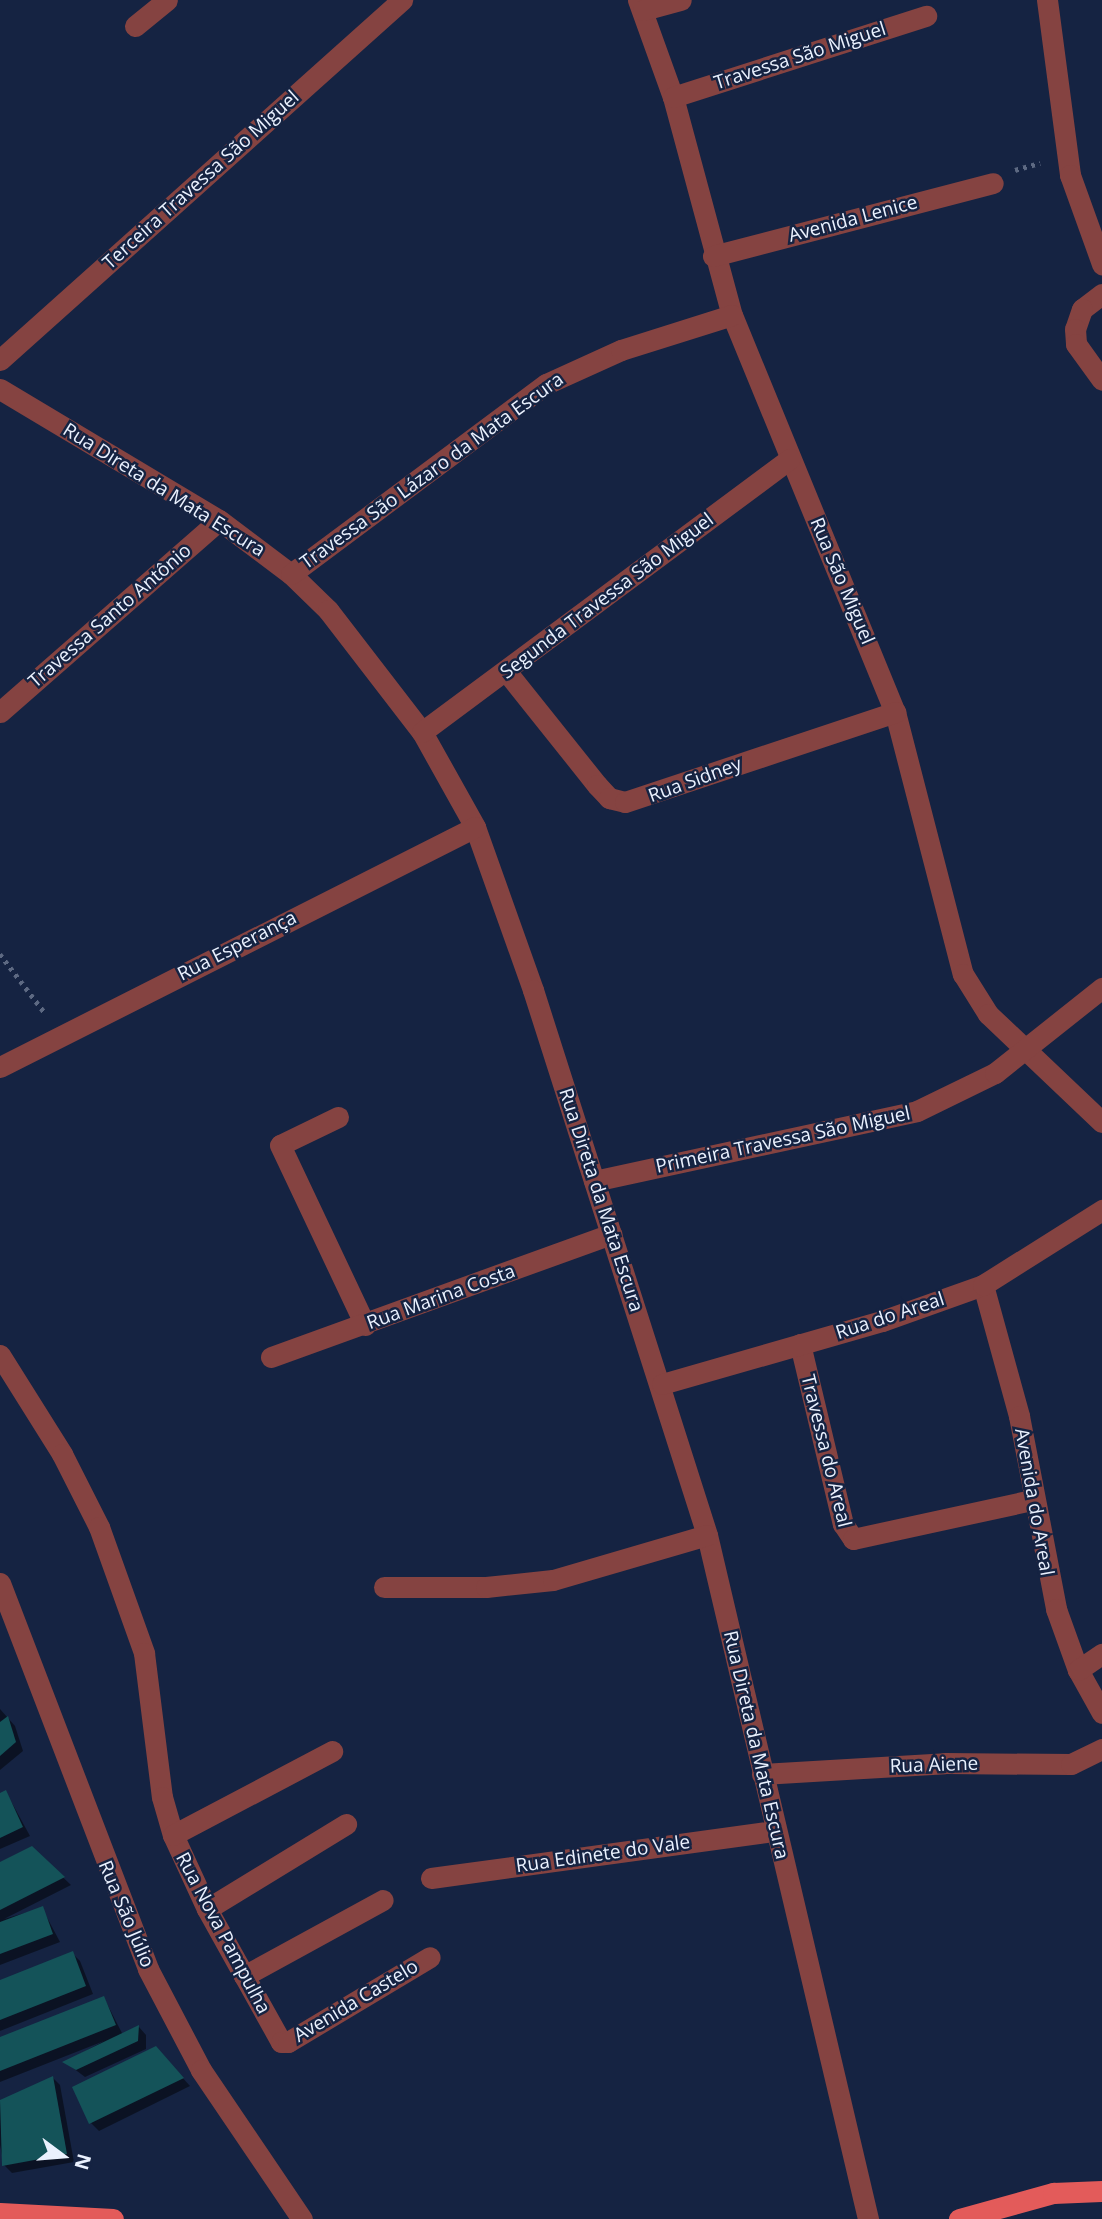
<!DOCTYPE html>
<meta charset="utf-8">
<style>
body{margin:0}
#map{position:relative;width:1102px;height:2219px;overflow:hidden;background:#152342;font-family:"Open Sans",sans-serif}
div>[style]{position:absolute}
.shadow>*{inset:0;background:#0007}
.building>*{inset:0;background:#145359}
.path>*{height:4.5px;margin-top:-2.25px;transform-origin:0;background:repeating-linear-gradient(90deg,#5d6982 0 3.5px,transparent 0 8.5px)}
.minor>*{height:21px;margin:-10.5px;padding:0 10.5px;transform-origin:10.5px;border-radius:10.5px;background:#854341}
.major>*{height:21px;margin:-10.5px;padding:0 10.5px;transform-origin:10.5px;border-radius:10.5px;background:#e35b5a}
span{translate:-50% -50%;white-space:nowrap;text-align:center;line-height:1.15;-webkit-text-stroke:5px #152342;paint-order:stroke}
.street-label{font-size:19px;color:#eaf1fe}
.north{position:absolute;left:28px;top:2121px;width:70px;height:70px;-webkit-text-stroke:5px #152342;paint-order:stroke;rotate:106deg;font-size:19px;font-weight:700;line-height:28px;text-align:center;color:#eaf1fe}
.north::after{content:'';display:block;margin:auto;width:24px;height:32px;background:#eaf1fe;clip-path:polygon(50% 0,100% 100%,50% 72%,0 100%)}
</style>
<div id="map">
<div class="shadow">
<div style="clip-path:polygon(0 1709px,15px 1726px,23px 1751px,0 1770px)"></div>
<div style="clip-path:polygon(6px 1792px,30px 1836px,0 1849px,0 1795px)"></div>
<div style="clip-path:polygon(32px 1848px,71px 1885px,4px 1919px,42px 1908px,60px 1942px,0 1965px,0 1864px)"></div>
<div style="clip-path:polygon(72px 1953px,80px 1961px,93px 1994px,0 2031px,0 1981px)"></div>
<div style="clip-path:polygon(104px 1998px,123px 2035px,139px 2027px,146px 2035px,146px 2049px,85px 2077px,65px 2062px,104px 2041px,0 2082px,0 2039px)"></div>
<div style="clip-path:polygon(163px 2056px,190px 2086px,99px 2131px,91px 2123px)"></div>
<div style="clip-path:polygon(53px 2078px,60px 2085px,74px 2162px,12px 2173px,4px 2165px,0 2145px,0 2102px)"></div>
</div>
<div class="building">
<div style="clip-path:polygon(8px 1716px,16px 1742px,0 1756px,0 1722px)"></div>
<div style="clip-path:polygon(6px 1790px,23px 1827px,0 1838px,0 1793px)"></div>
<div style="clip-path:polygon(32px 1846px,65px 1877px,0 1910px,0 1862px)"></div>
<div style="clip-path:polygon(43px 1906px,53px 1934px,0 1954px,0 1922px)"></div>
<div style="clip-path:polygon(73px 1951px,86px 1986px,0 2020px,0 1980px)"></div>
<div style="clip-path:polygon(104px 1996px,116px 2025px,0 2071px,0 2037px)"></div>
<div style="clip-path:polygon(139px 2025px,138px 2041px,76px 2070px,62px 2062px)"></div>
<div style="clip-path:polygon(156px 2046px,184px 2078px,89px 2124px,72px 2087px)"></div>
<div style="clip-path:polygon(53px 2076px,67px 2154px,2px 2166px,0 2100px)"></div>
</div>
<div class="path">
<div style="left:1015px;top:170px;width:26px;rotate:-16deg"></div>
<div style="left:0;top:954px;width:74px;rotate:52.7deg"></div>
</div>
<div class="minor">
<div style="left:638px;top:0;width:103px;rotate:70.2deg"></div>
<div style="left:673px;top:97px;width:226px;rotate:74.9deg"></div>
<div style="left:732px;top:315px;width:429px;rotate:67.7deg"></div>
<div style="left:895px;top:712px;width:271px;rotate:75.5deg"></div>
<div style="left:963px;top:974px;width:47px;rotate:58deg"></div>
<div style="left:988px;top:1014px;width:157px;rotate:43.5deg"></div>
<div style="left:1047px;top:0;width:177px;rotate:82.5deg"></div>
<div style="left:1070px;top:175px;width:95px;rotate:70.2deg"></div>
<div style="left:643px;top:10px;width:39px;rotate:-15deg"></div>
<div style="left:135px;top:26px;width:41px;rotate:-39.1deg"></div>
<div style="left:673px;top:97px;width:266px;rotate:-17.8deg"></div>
<div style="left:713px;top:256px;width:289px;rotate:-14.6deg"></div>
<div style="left:1102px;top:294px;width:25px;rotate:143deg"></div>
<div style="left:1082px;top:309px;width:21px;rotate:109deg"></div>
<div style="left:1075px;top:329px;width:15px;rotate:86deg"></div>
<div style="left:1076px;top:344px;width:44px;rotate:54.2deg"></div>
<div style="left:0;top:360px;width:540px;rotate:-41.85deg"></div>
<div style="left:0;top:389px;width:255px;rotate:30.9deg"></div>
<div style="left:219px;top:520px;width:90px;rotate:36.9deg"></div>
<div style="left:291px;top:574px;width:52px;rotate:44.2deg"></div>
<div style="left:328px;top:610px;width:154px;rotate:52.4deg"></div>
<div style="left:422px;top:732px;width:109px;rotate:60.8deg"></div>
<div style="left:475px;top:827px;width:173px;rotate:70.4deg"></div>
<div style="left:533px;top:990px;width:572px;rotate:72.29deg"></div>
<div style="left:707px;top:1535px;width:703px;rotate:76.75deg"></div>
<div style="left:291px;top:574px;width:318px;rotate:-36.7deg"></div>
<div style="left:546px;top:384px;width:82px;rotate:-24.4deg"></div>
<div style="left:621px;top:350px;width:116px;rotate:-17.5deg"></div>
<div style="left:506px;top:671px;width:146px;rotate:51.4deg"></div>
<div style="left:597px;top:785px;width:18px;rotate:47deg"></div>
<div style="left:609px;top:798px;width:16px;rotate:14deg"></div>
<div style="left:625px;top:802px;width:285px;rotate:-18.4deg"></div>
<div style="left:0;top:712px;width:291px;rotate:-41.2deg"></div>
<div style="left:422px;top:732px;width:458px;rotate:-36.6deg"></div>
<div style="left:0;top:1067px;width:532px;rotate:-26.81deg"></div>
<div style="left:338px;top:1117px;width:64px;rotate:154.2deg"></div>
<div style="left:280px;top:1145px;width:199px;rotate:64.7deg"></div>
<div style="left:594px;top:1181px;width:330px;rotate:-12.2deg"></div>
<div style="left:917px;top:1111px;width:87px;rotate:-26deg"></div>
<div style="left:995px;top:1073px;width:137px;rotate:-38.5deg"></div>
<div style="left:983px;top:1285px;width:136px;rotate:74.6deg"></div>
<div style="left:1019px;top:1416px;width:197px;rotate:79.1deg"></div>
<div style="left:1056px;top:1609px;width:65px;rotate:70.2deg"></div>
<div style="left:1078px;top:1670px;width:49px;rotate:60.8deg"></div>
<div style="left:800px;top:1344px;width:185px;rotate:76.6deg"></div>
<div style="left:843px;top:1524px;width:18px;rotate:56deg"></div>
<div style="left:853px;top:1539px;width:183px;rotate:-12.3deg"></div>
<div style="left:0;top:1355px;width:117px;rotate:57.9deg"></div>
<div style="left:62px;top:1454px;width:82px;rotate:63.1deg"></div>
<div style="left:99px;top:1527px;width:134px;rotate:70.3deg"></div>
<div style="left:144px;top:1653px;width:145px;rotate:82.9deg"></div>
<div style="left:162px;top:1797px;width:40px;rotate:74deg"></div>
<div style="left:173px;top:1835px;width:81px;rotate:65.3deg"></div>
<div style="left:207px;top:1909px;width:152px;rotate:60.9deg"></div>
<div style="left:281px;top:2042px;width:7px"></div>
<div style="left:288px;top:2042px;width:165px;rotate:-30.9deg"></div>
<div style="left:271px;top:1357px;width:362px;rotate:-19.9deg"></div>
<div style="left:662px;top:1384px;width:229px;rotate:-16deg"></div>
<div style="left:882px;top:1321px;width:107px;rotate:-19.6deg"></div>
<div style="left:983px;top:1285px;width:141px;rotate:-32.2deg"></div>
<div style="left:0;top:1583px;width:413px;rotate:69deg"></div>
<div style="left:148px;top:1969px;width:114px;rotate:62.3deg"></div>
<div style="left:201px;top:2070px;width:180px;rotate:55.9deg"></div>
<div style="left:384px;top:1587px;width:102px"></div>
<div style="left:486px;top:1587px;width:67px;rotate:-6deg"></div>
<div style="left:553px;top:1580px;width:160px;rotate:-16.3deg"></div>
<div style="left:1078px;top:1670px;width:29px;rotate:-34deg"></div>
<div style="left:762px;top:1774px;width:183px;rotate:-3.4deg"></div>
<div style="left:945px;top:1763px;width:126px;rotate:0.5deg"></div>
<div style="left:1071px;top:1764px;width:34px;rotate:-26deg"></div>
<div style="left:173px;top:1835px;width:180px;rotate:-27.8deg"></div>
<div style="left:431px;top:1878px;width:347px;rotate:-7.8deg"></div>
<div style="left:207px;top:1909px;width:163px;rotate:-31.4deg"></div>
<div style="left:244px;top:1976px;width:158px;rotate:-28.7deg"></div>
</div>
<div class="major">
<div style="left:0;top:2213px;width:113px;rotate:3deg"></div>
<div style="left:959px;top:2219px;width:98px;rotate:-15.5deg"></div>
<div style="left:1053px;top:2193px;width:49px;rotate:-2.3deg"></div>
</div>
<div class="street-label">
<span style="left:800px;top:56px;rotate:-18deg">Travessa São Miguel</span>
<span style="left:201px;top:180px;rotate:-42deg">Terceira Travessa São Miguel</span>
<span style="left:853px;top:219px;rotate:-15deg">Avenida Lenice</span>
<span style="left:432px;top:471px;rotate:-36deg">Travessa São Lázaro da Mata Escura</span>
<span style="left:164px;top:490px;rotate:32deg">Rua Direta da Mata Escura</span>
<span style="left:842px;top:581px;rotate:67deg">Rua São Miguel</span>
<span style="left:607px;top:596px;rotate:-37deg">Segunda Travessa São Miguel</span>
<span style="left:110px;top:616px;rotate:-41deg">Travessa Santo Antônio</span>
<span style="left:695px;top:780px;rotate:-20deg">Rua Sidney</span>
<span style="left:237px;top:946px;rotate:-27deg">Rua Esperança</span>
<span style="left:783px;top:1140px;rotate:-12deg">Primeira Travessa São Miguel</span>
<span style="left:601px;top:1200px;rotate:72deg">Rua Direta da Mata Escura</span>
<span style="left:441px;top:1297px;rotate:-20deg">Rua Marina Costa</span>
<span style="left:890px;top:1316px;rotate:-18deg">Rua do Areal</span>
<span style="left:826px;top:1451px;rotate:76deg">Travessa do Areal</span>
<span style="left:1034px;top:1502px;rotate:80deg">Avenida do Areal</span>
<span style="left:756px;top:1745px;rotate:77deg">Rua Direta da Mata Escura</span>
<span style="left:934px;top:1765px;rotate:-2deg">Rua Aiene</span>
<span style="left:603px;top:1854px;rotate:-8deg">Rua Edinete do Vale</span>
<span style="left:126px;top:1914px;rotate:67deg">Rua São Júlio</span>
<span style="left:223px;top:1933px;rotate:62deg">Rua Nova Pampulha</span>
<span style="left:356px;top:2001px;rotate:-31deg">Avenida Castelo</span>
</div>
<div class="north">N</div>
</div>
